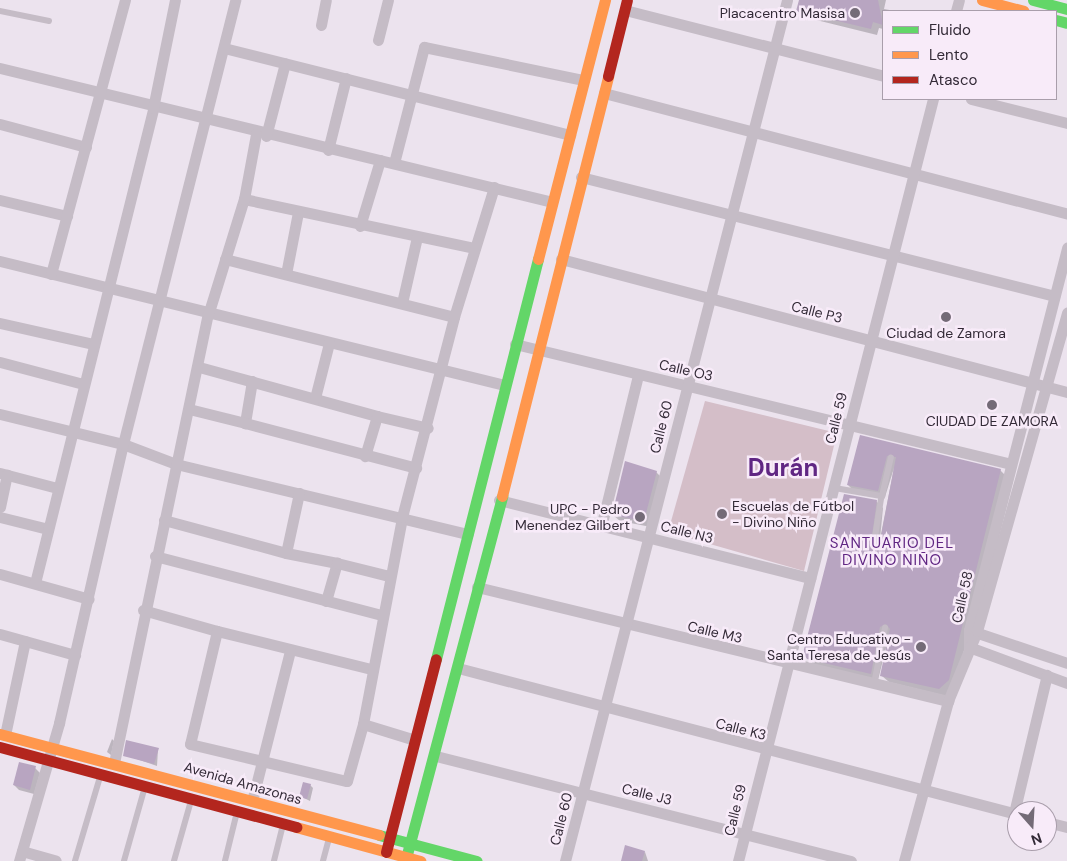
<!DOCTYPE html>
<meta charset="utf-8">
<style>
body{margin:0}
#map{position:relative;width:1067px;height:861px;overflow:hidden;background:#ece3ee;font-family:"DM Sans",sans-serif}
div>[style]{position:absolute}
.green>*{inset:0;background:#d4bec8}
.shadow>*{inset:0;background:#0003}
.building>*{inset:0;background:#b8a5c1}
.lane>*{height:5.5px;margin:-2.75px;padding:0 2.75px;transform-origin:2.75px;border-radius:2.75px;background:#c5bcc6}
.street>*{height:11px;margin:-5.5px;padding:0 5.5px;transform-origin:5.5px;border-radius:5.5px;background:#c5bcc6}
.fast>*{height:11px;margin:-5.5px;padding:0 5.5px;transform-origin:5.5px;border-radius:5.5px;background:#63d668}
.slow>*{height:11px;margin:-5.5px;padding:0 5.5px;transform-origin:5.5px;border-radius:5.5px;background:#ff974d}
.jam>*{height:11px;margin:-5.5px;padding:0 5.5px;transform-origin:5.5px;border-radius:5.5px;background:#b3261e}
.dots>*{width:14px;height:14px;translate:-50% -50%;box-sizing:border-box;border:2px solid #f8ebf9;border-radius:50%}
span{translate:-50% -50%;white-space:nowrap;text-align:center;line-height:1.15;-webkit-text-stroke:5px #f8ebf9;paint-order:stroke}
.poi-label{font-size:14px;color:#332a37}
.right{translate:-100% -50%;text-align:right}
.left{translate:0 -50%;text-align:left}
.street-label{font-size:14px;color:#332a37}
.neighbourhood-label{font-size:15px;color:#602683;letter-spacing:1px}
.town-label{font-size:24px;color:#602683;font-weight:700}
.legend{position:absolute;left:882px;top:10px;width:175px;height:90px;box-sizing:border-box;background:#f8ebf9;border:1px solid #a99eab;margin:0;padding:6px 9px;list-style:none;font-size:15px;color:#332a37}
.legend li{display:flex;align-items:center;gap:10px;height:25px}
.legend b{width:25px;border:1px solid #a99eab}
.north{position:absolute;left:1007px;top:801px;width:50px;height:50px;box-sizing:border-box;background:#f8ebf9;border:1px solid #a99eab;border-radius:50%;rotate:161deg;font-size:14px;font-weight:700;line-height:20px;text-align:center;color:#332a37}
.north::after{content:'';display:block;margin:auto;width:18px;height:22px;background:#746b77;clip-path:polygon(50% 0,100% 100%,50% 72%,0 100%)}
</style>
<div id="map">
<div class="green">
<div style="clip-path:polygon(705px 401px,837px 433px,804px 571px,668px 532px)"></div>
</div>
<div class="shadow">
<div style="clip-path:polygon(801px 0,886px 0,884px 9px,895px 11px,883px 11px,883px 29px,879px 28px,877px 35px,804px 17px,798px 11px)"></div>
<div style="clip-path:polygon(861px 437px,1000px 470px,1007px 477px,955px 687px,946px 696px,889px 682px,882px 676px,890px 632px,878px 680px,815px 666px,808px 658px,876px 501px,883px 508px,880px 539px,894px 468px,885px 497px,855px 492px,848px 485px)"></div>
<div style="clip-path:polygon(656px 472px,663px 479px,651px 527px,620px 521px,613px 515px)"></div>
<div style="clip-path:polygon(112px 739px,114px 741px,111px 755px,107px 752px)"></div>
<div style="clip-path:polygon(158px 750px,157px 766px,125px 755px)"></div>
<div style="clip-path:polygon(35px 768px,40px 773px,34px 794px,19px 790px,14px 785px)"></div>
<div style="clip-path:polygon(310px 785px,313px 788px,310px 801px,300px 796px)"></div>
<div style="clip-path:polygon(645px 852px,648px 861px,622px 861px)"></div>
</div>
<div class="building">
<div style="clip-path:polygon(799px 0,878px 0,883px 25px,873px 22px,871px 29px,796px 11px)"></div>
<div style="clip-path:polygon(860px 435px,1001px 469px,949px 680px,939px 689px,880px 676px,890px 629px,886px 624px,880px 627px,871px 674px,807px 659px,803px 653px,844px 494px,877px 500px,872px 536px,876px 540px,881px 536px,896px 457px,887px 456px,878px 491px,847px 485px)"></div>
<div style="clip-path:polygon(625px 461px,657px 471px,644px 521px,612px 515px)"></div>
<div style="clip-path:polygon(126px 740px,159px 748px,154px 764px,123px 756px)"></div>
<div style="clip-path:polygon(19px 762px,36px 766px,30px 790px,13px 785px)"></div>
<div style="clip-path:polygon(303px 782px,311px 784px,307px 799px,299px 797px)"></div>
<div style="clip-path:polygon(625px 845px,645px 851px,642px 861px,621px 861px)"></div>
</div>
<div class="lane">
<div style="left:0;top:11px;width:50px;rotate:11.5deg"></div>
<div style="left:835px;top:488px;width:48px;rotate:9.7deg"></div>
<div style="left:882px;top:496px;width:39px;rotate:99deg"></div>
<div style="left:882px;top:496px;width:39px;rotate:-77deg"></div>
<div style="left:874px;top:684px;width:57px;rotate:-78.9deg"></div>
<div style="left:75px;top:861px;width:91px;rotate:-73.4deg"></div>
<div style="left:124px;top:861px;width:77px;rotate:-74.2deg"></div>
<div style="left:174px;top:861px;width:62px;rotate:-74.2deg"></div>
<div style="left:225px;top:861px;width:50px;rotate:-76.2deg"></div>
<div style="left:274px;top:861px;width:38px;rotate:-76deg"></div>
<div style="left:323px;top:861px;width:24px;rotate:-75deg"></div>
</div>
<div class="street">
<div style="left:625px;top:10px;width:266px;rotate:14.3deg"></div>
<div style="left:956px;top:11px;width:11px;rotate:-75deg"></div>
<div style="left:321px;top:25px;width:25px;rotate:-79deg"></div>
<div style="left:378px;top:40px;width:41px;rotate:-76deg"></div>
<div style="left:224px;top:48px;width:357px;rotate:14.1deg"></div>
<div style="left:0;top:68px;width:568px;rotate:13.64deg"></div>
<div style="left:604px;top:93px;width:479px;rotate:14.6deg"></div>
<div style="left:971px;top:99px;width:99px;rotate:14deg"></div>
<div style="left:0;top:124px;width:89px;rotate:15deg"></div>
<div style="left:266px;top:136px;width:75px;rotate:-75.4deg"></div>
<div style="left:328px;top:150px;width:74px;rotate:-76deg"></div>
<div style="left:394px;top:163px;width:120px;rotate:-75.5deg"></div>
<div style="left:424px;top:47px;width:163px;rotate:11.7deg"></div>
<div style="left:581px;top:177px;width:488px;rotate:14.1deg"></div>
<div style="left:244px;top:199px;width:236px;rotate:12deg"></div>
<div style="left:0;top:200px;width:69px;rotate:13.4deg"></div>
<div style="left:360px;top:226px;width:69px;rotate:-73.1deg"></div>
<div style="left:225px;top:259px;width:236px;rotate:14.2deg"></div>
<div style="left:561px;top:259px;width:523px;rotate:14.73deg"></div>
<div style="left:0;top:261px;width:520px;rotate:13.8deg"></div>
<div style="left:51px;top:274px;width:284px;rotate:-74.9deg"></div>
<div style="left:286px;top:274px;width:63px;rotate:-79deg"></div>
<div style="left:402px;top:303px;width:68px;rotate:-77.2deg"></div>
<div style="left:0;top:323px;width:95px;rotate:12.7deg"></div>
<div style="left:515px;top:344px;width:510px;rotate:13.6deg"></div>
<div style="left:0;top:362px;width:86px;rotate:14.8deg"></div>
<div style="left:199px;top:367px;width:185px;rotate:15.4deg"></div>
<div style="left:377px;top:416px;width:42px;rotate:106.7deg"></div>
<div style="left:252px;top:381px;width:43px;rotate:99.5deg"></div>
<div style="left:245px;top:423px;width:177px;rotate:14.7deg"></div>
<div style="left:315px;top:398px;width:57px;rotate:-75.7deg"></div>
<div style="left:189px;top:409px;width:58px;rotate:14deg"></div>
<div style="left:0;top:414px;width:127px;rotate:13.7deg"></div>
<div style="left:123px;top:444px;width:57px;rotate:20.7deg"></div>
<div style="left:176px;top:464px;width:300px;rotate:13.5deg"></div>
<div style="left:377px;top:416px;width:52px;rotate:13.2deg"></div>
<div style="left:0;top:473px;width:59px;rotate:14.7deg"></div>
<div style="left:299px;top:493px;width:61px;rotate:102.2deg"></div>
<div style="left:286px;top:553px;width:52px;rotate:11.1deg"></div>
<div style="left:499px;top:500px;width:321px;rotate:14.1deg"></div>
<div style="left:0;top:507px;width:33px;rotate:-78deg"></div>
<div style="left:0;top:517px;width:49px;rotate:14deg"></div>
<div style="left:164px;top:520px;width:126px;rotate:15.1deg"></div>
<div style="left:601px;top:527px;width:156px;rotate:-76.3deg"></div>
<div style="left:155px;top:556px;width:234px;rotate:14.6deg"></div>
<div style="left:0;top:574px;width:92px;rotate:15.7deg"></div>
<div style="left:35px;top:583px;width:489px;rotate:-76deg"></div>
<div style="left:153px;top:108px;width:110px;rotate:-78.5deg"></div>
<div style="left:477px;top:587px;width:485px;rotate:13.6deg"></div>
<div style="left:326px;top:601px;width:40px;rotate:-74deg"></div>
<div style="left:337px;top:563px;width:54px;rotate:14deg"></div>
<div style="left:143px;top:610px;width:77px;rotate:15.8deg"></div>
<div style="left:969px;top:630px;width:103px;rotate:18.6deg"></div>
<div style="left:0;top:634px;width:78px;rotate:15.6deg"></div>
<div style="left:969px;top:645px;width:15px;rotate:-90deg"></div>
<div style="left:969px;top:630px;width:395px;rotate:-75.6deg"></div>
<div style="left:969px;top:647px;width:104px;rotate:20.2deg"></div>
<div style="left:458px;top:668px;width:578px;rotate:14.64deg"></div>
<div style="left:371px;top:669px;width:159px;rotate:-166.1deg"></div>
<div style="left:217px;top:631px;width:116px;rotate:103.4deg"></div>
<div style="left:190px;top:744px;width:161px;rotate:13.3deg"></div>
<div style="left:347px;top:781px;width:59px;rotate:-74.3deg"></div>
<div style="left:363px;top:724px;width:211px;rotate:-79.3deg"></div>
<div style="left:402px;top:517px;width:207px;rotate:-75.4deg"></div>
<div style="left:454px;top:317px;width:136px;rotate:-72.9deg"></div>
<div style="left:363px;top:724px;width:54px;rotate:17.1deg"></div>
<div style="left:5px;top:735px;width:96px;rotate:-78deg"></div>
<div style="left:436px;top:756px;width:428px;rotate:14.2deg"></div>
<div style="left:114px;top:763px;width:458px;rotate:-78.2deg"></div>
<div style="left:208px;top:315px;width:121px;rotate:-72.8deg"></div>
<div style="left:244px;top:199px;width:66px;rotate:-79.5deg"></div>
<div style="left:252px;top:801px;width:155px;rotate:-75.8deg"></div>
<div style="left:1014px;top:813px;width:142px;rotate:-76.6deg"></div>
<div style="left:1047px;top:822px;width:21px;rotate:14deg"></div>
<div style="left:22px;top:851px;width:35px;rotate:16deg"></div>
<div style="left:19px;top:861px;width:144px;rotate:-73.8deg"></div>
<div style="left:59px;top:723px;width:286px;rotate:-77.1deg"></div>
<div style="left:123px;top:444px;width:458px;rotate:-75.8deg"></div>
<div style="left:565px;top:861px;width:889px;rotate:-75.54deg"></div>
<div style="left:738px;top:861px;width:787px;rotate:-75.65deg"></div>
<div style="left:904px;top:861px;width:166px;rotate:-74.6deg"></div>
<div style="left:948px;top:701px;width:76px;rotate:-67.5deg"></div>
<div style="left:977px;top:631px;width:331px;rotate:-74.2deg"></div>
</div>
<div class="fast">
<div style="left:1033px;top:0;width:35px;rotate:15deg"></div>
<div style="left:1056px;top:20px;width:11px;rotate:15deg"></div>
<div style="left:436px;top:659px;width:413px;rotate:-75.7deg"></div>
<div style="left:379px;top:835px;width:101px;rotate:14.9deg"></div>
<div style="left:406px;top:858px;width:375px;rotate:-75.1deg"></div>
</div>
<div class="slow">
<div style="left:982px;top:0;width:43px;rotate:14.7deg"></div>
<div style="left:538px;top:259px;width:268px;rotate:-75.5deg"></div>
<div style="left:502px;top:496px;width:433px;rotate:-75.8deg"></div>
<div style="left:0;top:734px;width:392px;rotate:14.9deg"></div>
<div style="left:296px;top:827px;width:129px;rotate:15.3deg"></div>
</div>
<div class="jam">
<div style="left:608px;top:76px;width:78px;rotate:-76deg"></div>
<div style="left:0;top:747px;width:307px;rotate:15.1deg"></div>
<div style="left:386px;top:852px;width:199px;rotate:-75.5deg"></div>
</div>
<div class="dots">
<div style="left:855px;top:13px;background:#746b77"></div>
<div style="left:946px;top:317px;background:#746b77"></div>
<div style="left:992px;top:405px;background:#746b77"></div>
<div style="left:722px;top:514px;background:#746b77"></div>
<div style="left:640px;top:517px;background:#746b77"></div>
<div style="left:921px;top:647px;background:#746b77"></div>
</div>
<div class="poi-label">
<span class="right" style="left:845px;top:13px">Placacentro Masisa</span>
<span style="left:946px;top:333px">Ciudad de Zamora</span>
<span style="left:992px;top:421px">CIUDAD DE ZAMORA</span>
<span class="left" style="left:732px;top:514px">Escuelas de Fútbol<br>- Divino Niño</span>
<span class="right" style="left:630px;top:517px">UPC - Pedro<br>Menendez Gilbert</span>
<span class="right" style="left:911px;top:647px">Centro Educativo -<br>Santa Teresa de Jesús</span>
</div>
<div class="street-label">
<span style="left:817px;top:312px;rotate:14deg">Calle P3</span>
<span style="left:686px;top:370px;rotate:13deg">Calle O3</span>
<span style="left:836px;top:418px;rotate:-76deg">Calle 59</span>
<span style="left:661px;top:427px;rotate:-76deg">Calle 60</span>
<span style="left:687px;top:532px;rotate:14deg">Calle N3</span>
<span style="left:962px;top:597px;rotate:-77deg">Calle 58</span>
<span style="left:715px;top:632px;rotate:13deg">Calle M3</span>
<span style="left:741px;top:729px;rotate:14deg">Calle K3</span>
<span style="left:243px;top:783px;rotate:16deg">Avenida Amazonas</span>
<span style="left:647px;top:794px;rotate:14deg">Calle J3</span>
<span style="left:735px;top:810px;rotate:-76deg">Calle 59</span>
<span style="left:561px;top:819px;rotate:-76deg">Calle 60</span>
</div>
<div class="neighbourhood-label">
<span style="left:892px;top:552px">SANTUARIO DEL<br>DIVINO NIÑO</span>
</div>
<div class="town-label">
<span style="left:783px;top:468px">Durán</span>
</div>
<ul class="legend">
<li><b style="height:6px;background:#63d668"></b>Fluido</li>
<li><b style="height:6px;background:#ff974d"></b>Lento</li>
<li><b style="height:6px;background:#b3261e"></b>Atasco</li>
</ul>
<div class="north">N</div>
</div>
